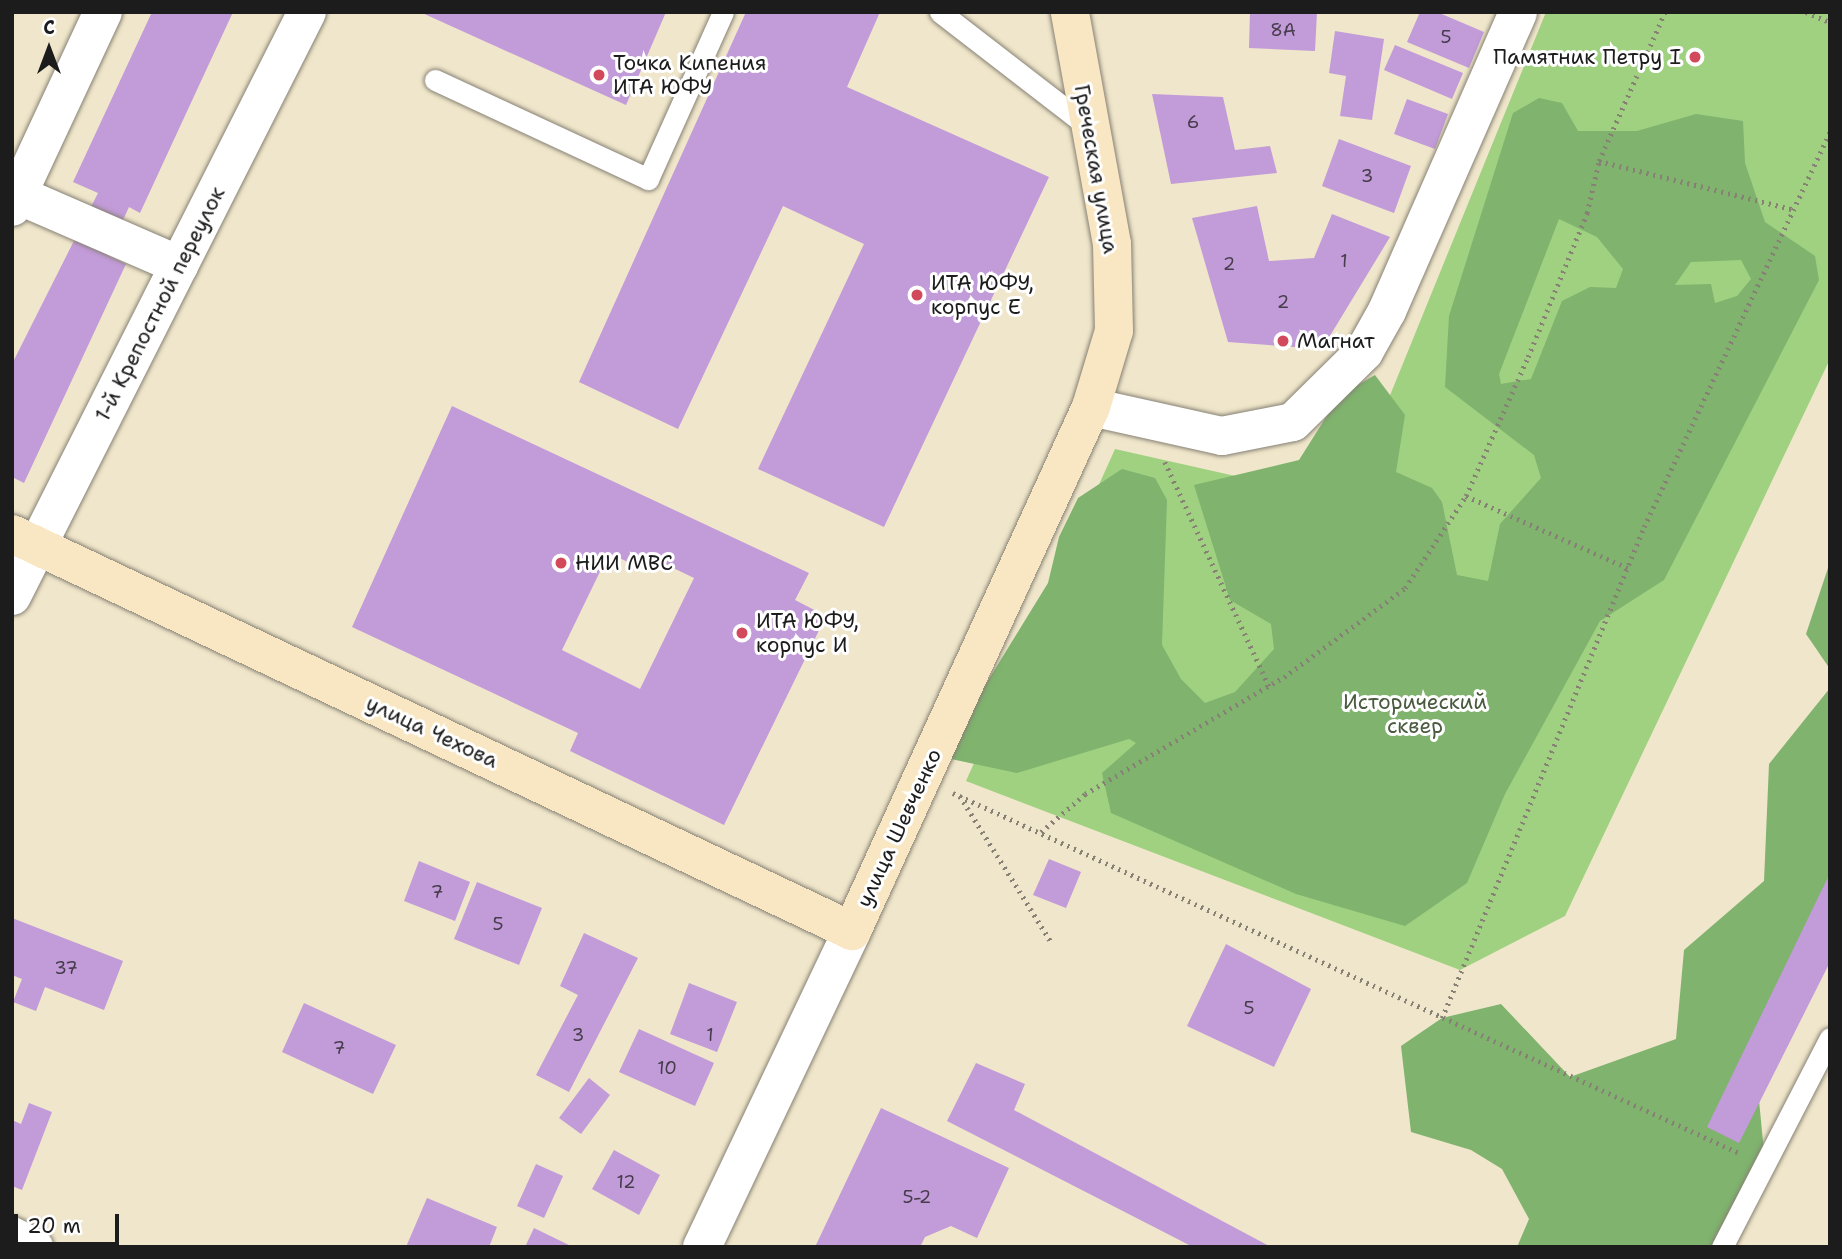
<!DOCTYPE html>
<meta charset="utf-8">
<style>
body{margin:0}
#map{position:relative;width:1842px;height:1259px;overflow:hidden;background:#f0e6cb;font-family:"Shantell Sans",sans-serif}
div>[style]{position:absolute}
.green>*{inset:0;background:#9fd180}
.forest>*{inset:0;background:#7fb36e}
.building>*{inset:0;background:#c29bd9}
.path>*{height:4.5px;margin-top:-2.25px;transform-origin:0;background:repeating-linear-gradient(90deg,#868174 0 2px,transparent 0 7px)}
.roads{filter:drop-shadow(0 0 2px #868174) drop-shadow(0 0 2px #868174)}
.service>*{height:21px;margin:-10.5px;padding:0 10.5px;transform-origin:10.5px;border-radius:10.5px;background:#fff}
.minor>*{height:38px;margin:-19px;padding:0 19px;transform-origin:19px;border-radius:19px;background:#fff}
.tertiary>*{height:38px;margin:-19px;padding:0 19px;transform-origin:19px;border-radius:19px;background:#fff}
.secondary>*{height:38px;margin:-19px;padding:0 19px;transform-origin:19px;border-radius:19px;background:#f9e7c3}
.dots>*{width:19px;height:19px;translate:-50% -50%;box-sizing:border-box;border:4px solid #fff;border-radius:50%}
span{translate:-50% -50%;white-space:nowrap;text-align:center;line-height:1.15;-webkit-text-stroke:6px #fff;paint-order:stroke}
.number-label{font-size:18px;color:#463c4b}
.number-label span{-webkit-text-stroke-width:0}
.poi-label{font-size:21px;color:#1c1c1c}
.right{translate:-100% -50%;text-align:right}
.left{translate:0 -50%;text-align:left}
.street-label{font-size:21px;color:#1c1c1c}
.park-label{font-size:21px;color:#4a5b3f}
.frame{position:absolute;inset:0;border:14px solid #1c1c1c;pointer-events:none}
.north{position:absolute;left:14px;top:14px;width:70px;height:70px;-webkit-text-stroke:5px #fff;paint-order:stroke;rotate:0deg;font-size:19px;font-weight:700;line-height:28px;text-align:center;color:#1c1c1c}
.north::after{content:'';display:block;margin:auto;width:24px;height:32px;background:#1c1c1c;clip-path:polygon(50% 0,100% 100%,50% 72%,0 100%)}
.scale{position:absolute;left:14px;top:1214px;width:105px;height:32px;box-sizing:border-box;border:4px solid #1c1c1c;border-top:0;padding-left:9px;font-size:21px;line-height:24px;white-space:nowrap;color:#1c1c1c;-webkit-text-stroke:5px #fff;paint-order:stroke}
</style>
<div id="map">
<div class="green">
<div style="clip-path:polygon(1546px 12px,1830px 12px,1830px 359px,1565px 916px,1460px 970px,966px 781px,1115px 449px,1347px 501px)"></div>
</div>
<div class="forest">
<div style="clip-path:polygon(evenodd,1539px 98px,1562px 103px,1578px 131px,1637px 131px,1696px 114px,1743px 121px,1745px 163px,1765px 222px,1815px 256px,1819px 280px,1664px 580px,1600px 621px,1505px 794px,1467px 883px,1405px 926px,1296px 894px,1111px 813px,1102px 773px,1136px 743px,1129px 739px,1017px 773px,951px 759px,976px 700px,1048px 583px,1059px 537px,1078px 498px,1122px 469px,1155px 478px,1167px 500px,1162px 645px,1181px 679px,1205px 703px,1235px 692px,1274px 649px,1271px 624px,1230px 600px,1194px 485px,1299px 460px,1340px 395px,1375px 375px,1405px 415px,1396px 472px,1432px 488px,1442px 502px,1457px 575px,1488px 581px,1500px 524px,1541px 478px,1534px 455px,1445px 387px,1449px 316px,1513px 113px,1539px 98px,1559px 219px,1597px 237px,1623px 269px,1616px 288px,1590px 287px,1562px 301px,1531px 379px,1501px 384px,1499px 374px,1559px 219px,1539px 98px,1741px 260px,1751px 279px,1737px 296px,1715px 303px,1711px 284px,1675px 285px,1691px 262px,1741px 260px)"></div>
<div style="clip-path:polygon(1830px 562px,1830px 669px,1806px 634px)"></div>
<div style="clip-path:polygon(1830px 688px,1830px 904px,1758px 1090px,1765px 1162px,1722px 1247px,1517px 1247px,1529px 1219px,1502px 1169px,1471px 1150px,1411px 1132px,1401px 1046px,1442px 1018px,1501px 1004px,1570px 1077px,1676px 1039px,1684px 950px,1764px 881px,1769px 764px)"></div>
</div>
<div class="building">
<div style="clip-path:polygon(152px 12px,233px 12px,140px 213px,129px 207px,107px 255px,126px 264px,24px 483px,12px 477px,12px 364px,98px 193px,73px 182px)"></div>
<div style="clip-path:polygon(420px 12px,666px 12px,626px 105px)"></div>
<div style="clip-path:polygon(746px 12px,880px 12px,847px 87px,1049px 177px,884px 527px,758px 469px,864px 244px,783px 206px,678px 429px,579px 382px)"></div>
<div style="clip-path:polygon(1250px 12px,1317px 12px,1315px 51px,1249px 48px)"></div>
<div style="clip-path:polygon(1420px 12px,1437px 12px,1484px 32px,1469px 68px,1407px 42px)"></div>
<div style="clip-path:polygon(1335px 31px,1384px 39px,1372px 120px,1340px 116px,1346px 76px,1329px 73px)"></div>
<div style="clip-path:polygon(1395px 45px,1463px 73px,1452px 99px,1384px 70px)"></div>
<div style="clip-path:polygon(1152px 94px,1223px 97px,1235px 150px,1270px 146px,1277px 173px,1171px 184px)"></div>
<div style="clip-path:polygon(1407px 99px,1448px 114px,1435px 149px,1394px 134px)"></div>
<div style="clip-path:polygon(1339px 139px,1411px 166px,1394px 213px,1322px 186px)"></div>
<div style="clip-path:polygon(1257px 206px,1269px 261px,1314px 258px,1332px 214px,1390px 237px,1322px 349px,1228px 342px,1192px 218px)"></div>
<div style="clip-path:polygon(evenodd,452px 406px,809px 573px,795px 600px,826px 616px,724px 825px,570px 751px,578px 733px,352px 627px,452px 406px,609px 553px,636px 566px,642px 553px,694px 578px,640px 689px,562px 650px,609px 553px)"></div>
<div style="clip-path:polygon(1049px 859px,1081px 872px,1066px 908px,1033px 895px)"></div>
<div style="clip-path:polygon(419px 861px,470px 882px,455px 921px,404px 901px)"></div>
<div style="clip-path:polygon(1830px 873px,1830px 962px,1739px 1143px,1707px 1127px)"></div>
<div style="clip-path:polygon(477px 882px,542px 908px,519px 965px,454px 939px)"></div>
<div style="clip-path:polygon(12px 918px,123px 961px,104px 1010px,45px 987px,36px 1011px,13px 1002px,22px 979px,12px 975px)"></div>
<div style="clip-path:polygon(584px 933px,638px 958px,569px 1092px,536px 1075px,578px 995px,560px 986px)"></div>
<div style="clip-path:polygon(1226px 944px,1311px 989px,1274px 1067px,1187px 1026px)"></div>
<div style="clip-path:polygon(689px 983px,737px 1002px,717px 1052px,670px 1034px)"></div>
<div style="clip-path:polygon(304px 1003px,396px 1045px,373px 1094px,282px 1052px)"></div>
<div style="clip-path:polygon(639px 1029px,714px 1063px,695px 1106px,619px 1072px)"></div>
<div style="clip-path:polygon(976px 1063px,1025px 1084px,1014px 1110px,1271px 1247px,1193px 1247px,947px 1121px)"></div>
<div style="clip-path:polygon(589px 1078px,610px 1095px,581px 1134px,559px 1118px)"></div>
<div style="clip-path:polygon(29px 1103px,52px 1112px,22px 1190px,12px 1186px,12px 1120px,21px 1124px)"></div>
<div style="clip-path:polygon(881px 1108px,1009px 1168px,977px 1238px,951px 1226px,925px 1237px,920px 1247px,815px 1247px)"></div>
<div style="clip-path:polygon(614px 1150px,660px 1175px,639px 1215px,592px 1189px)"></div>
<div style="clip-path:polygon(536px 1164px,563px 1176px,544px 1218px,517px 1206px)"></div>
<div style="clip-path:polygon(427px 1198px,497px 1227px,489px 1247px,406px 1247px)"></div>
<div style="clip-path:polygon(534px 1228px,573px 1247px,525px 1247px)"></div>
</div>
<div class="path">
<div style="left:1806px;top:12px;width:26px;rotate:23deg"></div>
<div style="left:1599px;top:161px;width:202px;rotate:14deg"></div>
<div style="left:1165px;top:462px;width:247px;rotate:65.1deg"></div>
<div style="left:1466px;top:496px;width:177px;rotate:24deg"></div>
<div style="left:953px;top:793px;width:867px;rotate:24.61deg"></div>
<div style="left:960px;top:796px;width:173px;rotate:58deg"></div>
<div style="left:1041px;top:832px;width:58px;rotate:-40.8deg"></div>
<div style="left:1085px;top:794px;width:231px;rotate:-30.5deg"></div>
<div style="left:1284px;top:677px;width:150px;rotate:-36.3deg"></div>
<div style="left:1405px;top:588px;width:110px;rotate:-56.5deg"></div>
<div style="left:1466px;top:496px;width:152px;rotate:-66deg"></div>
<div style="left:1528px;top:357px;width:156px;rotate:-67.7deg"></div>
<div style="left:1587px;top:213px;width:53px;rotate:-77deg"></div>
<div style="left:1599px;top:161px;width:163px;rotate:-66.1deg"></div>
<div style="left:1442px;top:1018px;width:531px;rotate:-67.64deg"></div>
<div style="left:1644px;top:527px;width:437px;rotate:-64.8deg"></div>
</div>
<div class="roads">
<div class="service">
<div style="left:940px;top:12px;width:188px;rotate:37.7deg"></div>
<div style="left:435px;top:80px;width:235px;rotate:24.9deg"></div>
<div style="left:648px;top:179px;width:183px;rotate:-65.8deg"></div>
<div style="left:1722px;top:1247px;width:235px;rotate:-62.7deg"></div>
</div>
<div class="minor">
<div style="left:18px;top:195px;width:176px;rotate:23.5deg"></div>
<div style="left:12px;top:207px;width:215px;rotate:-65deg"></div>
<div style="left:1091px;top:407px;width:134px;rotate:12.5deg"></div>
<div style="left:1222px;top:436px;width:72px;rotate:-11.2deg"></div>
<div style="left:1293px;top:422px;width:100px;rotate:-44.6deg"></div>
<div style="left:1364px;top:352px;width:47px;rotate:-60.7deg"></div>
<div style="left:1387px;top:311px;width:326px;rotate:-66.3deg"></div>
<div style="left:12px;top:596px;width:654px;rotate:-63.2deg"></div>
</div>
<div class="tertiary">
<div style="left:12px;top:1236px;width:25px;rotate:27deg"></div>
<div style="left:702px;top:1247px;width:350px;rotate:-64.6deg"></div>
</div>
<div class="secondary">
<div style="left:12px;top:534px;width:929px;rotate:25.3deg"></div>
<div style="left:852px;top:931px;width:576px;rotate:-65.48deg"></div>
<div style="left:1091px;top:407px;width:79px;rotate:-73.2deg"></div>
<div style="left:1114px;top:331px;width:87px;rotate:-91.3deg"></div>
<div style="left:1112px;top:244px;width:236px;rotate:-100.3deg"></div>
</div>
</div>
<div class="dots">
<div style="left:1695px;top:57px;background:#d1495b"></div>
<div style="left:599px;top:75px;background:#d1495b"></div>
<div style="left:917px;top:295px;background:#d1495b"></div>
<div style="left:1283px;top:341px;background:#d1495b"></div>
<div style="left:561px;top:563px;background:#d1495b"></div>
<div style="left:742px;top:633px;background:#d1495b"></div>
</div>
<div class="number-label">
<span style="left:1283px;top:30px">8А</span>
<span style="left:1446px;top:37px">5</span>
<span style="left:1193px;top:122px">6</span>
<span style="left:1367px;top:176px">3</span>
<span style="left:1344px;top:261px">1</span>
<span style="left:1229px;top:264px">2</span>
<span style="left:1283px;top:302px">2</span>
<span style="left:437px;top:892px">7</span>
<span style="left:498px;top:924px">5</span>
<span style="left:66px;top:968px">37</span>
<span style="left:1249px;top:1008px">5</span>
<span style="left:578px;top:1035px">3</span>
<span style="left:710px;top:1035px">1</span>
<span style="left:339px;top:1048px">7</span>
<span style="left:667px;top:1068px">10</span>
<span style="left:626px;top:1182px">12</span>
<span style="left:917px;top:1197px">5-2</span>
</div>
<div class="poi-label">
<span class="right" style="left:1681px;top:57px">Памятник Петру I</span>
<span class="left" style="left:613px;top:75px">Точка Кипения<br>ИТА ЮФУ</span>
<span class="left" style="left:931px;top:295px">ИТА ЮФУ,<br>корпус Е</span>
<span class="left" style="left:1297px;top:341px">Магнат</span>
<span class="left" style="left:575px;top:563px">НИИ МВС</span>
<span class="left" style="left:756px;top:633px">ИТА ЮФУ,<br>корпус И</span>
</div>
<div class="street-label">
<span style="left:1096px;top:169px;rotate:80deg">Греческая улица</span>
<span style="left:160px;top:304px;rotate:-63deg">1-й Крепостной переулок</span>
<span style="left:432px;top:732px;rotate:25deg">улица Чехова</span>
<span style="left:899px;top:828px;rotate:-65deg">улица Шевченко</span>
</div>
<div class="park-label">
<span style="left:1415px;top:714px">Исторический<br>сквер</span>
</div>
<div class="frame"></div>
<div class="north">С</div>
<div class="scale">20 m</div>
</div>
